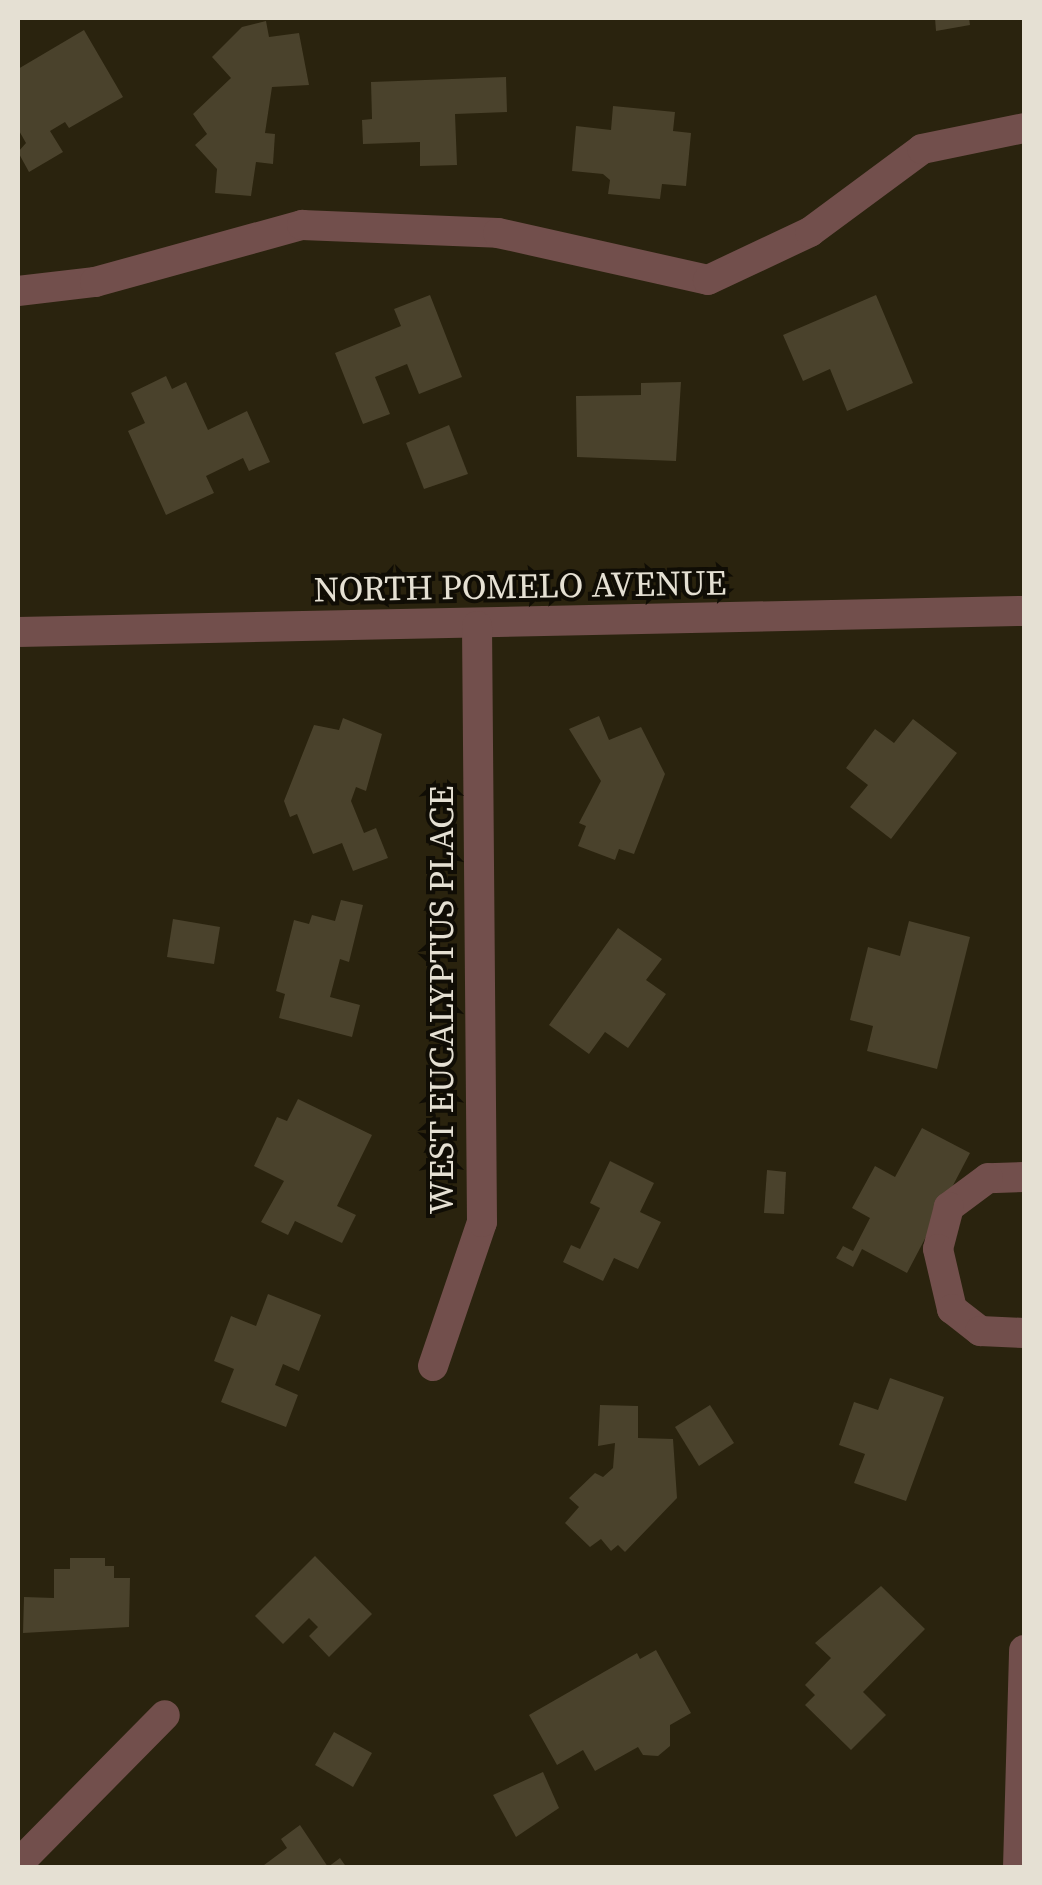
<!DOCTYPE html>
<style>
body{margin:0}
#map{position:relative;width:1042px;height:1885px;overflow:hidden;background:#2a230e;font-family:"Source Serif 4",serif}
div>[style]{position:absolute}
.building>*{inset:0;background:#4a422c}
.minor>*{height:30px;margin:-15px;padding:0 15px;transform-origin:15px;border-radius:15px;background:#724f4c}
span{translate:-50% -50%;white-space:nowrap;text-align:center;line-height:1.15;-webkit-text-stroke:8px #100d05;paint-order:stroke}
.street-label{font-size:35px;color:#e5e0d3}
.frame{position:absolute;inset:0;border:20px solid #e5e0d3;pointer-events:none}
</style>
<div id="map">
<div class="building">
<div style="clip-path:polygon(935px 18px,969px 18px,970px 25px,936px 31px)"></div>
<div style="clip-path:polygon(266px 21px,269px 37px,299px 33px,309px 85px,272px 87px,265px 133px,275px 134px,273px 164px,256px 162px,251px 196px,215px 193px,217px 169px,195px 145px,207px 134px,193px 114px,231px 78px,212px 57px,242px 27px)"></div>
<div style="clip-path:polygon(84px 30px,123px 97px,69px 128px,65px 122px,50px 131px,63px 152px,29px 172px,18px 152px,26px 143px,18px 129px,18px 69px)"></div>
<div style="clip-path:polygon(506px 77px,507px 112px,455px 114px,457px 165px,420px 166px,420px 142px,363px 144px,362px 120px,372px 119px,371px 82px)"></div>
<div style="clip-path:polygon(613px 106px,675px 112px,673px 131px,691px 133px,686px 186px,662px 184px,660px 199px,608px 194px,610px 180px,603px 174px,572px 171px,576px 126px,611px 130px)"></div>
<div style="clip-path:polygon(430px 295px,462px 377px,419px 394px,407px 364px,375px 377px,390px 414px,363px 424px,335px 353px,401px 326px,394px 309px)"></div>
<div style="clip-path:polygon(876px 295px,913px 383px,847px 411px,830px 369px,803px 381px,783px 335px)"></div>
<div style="clip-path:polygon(166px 376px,172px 389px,186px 382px,208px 430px,247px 411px,270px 462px,249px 471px,243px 458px,206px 476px,214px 493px,166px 515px,128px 431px,145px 423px,131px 393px)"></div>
<div style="clip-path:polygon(681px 382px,676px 461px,577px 457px,576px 396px,641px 395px,641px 383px)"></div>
<div style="clip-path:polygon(449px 425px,468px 474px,424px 489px,406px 443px)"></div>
<div style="clip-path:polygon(599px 716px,609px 740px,641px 727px,665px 774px,634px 854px,619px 849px,615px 860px,578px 846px,586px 826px,579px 823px,601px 781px,569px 729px)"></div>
<div style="clip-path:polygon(343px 718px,382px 734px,366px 791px,356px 787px,351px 801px,364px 833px,376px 828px,388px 858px,353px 871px,342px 843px,313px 854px,297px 814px,290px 817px,284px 801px,314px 725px,339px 730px)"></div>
<div style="clip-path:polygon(913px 719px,957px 753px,891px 839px,850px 807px,868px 785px,846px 768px,875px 729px,894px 743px)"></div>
<div style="clip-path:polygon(341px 900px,363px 905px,349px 962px,340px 959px,330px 997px,360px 1005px,352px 1037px,279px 1018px,285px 994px,276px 991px,294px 920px,309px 924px,312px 915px,335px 921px)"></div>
<div style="clip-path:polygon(173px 919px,220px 927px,214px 964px,167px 957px)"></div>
<div style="clip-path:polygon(909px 921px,970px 937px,937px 1069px,867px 1051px,873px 1026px,850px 1020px,868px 947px,900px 956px)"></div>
<div style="clip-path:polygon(618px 928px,662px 959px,646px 980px,666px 994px,628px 1048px,605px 1032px,589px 1054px,549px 1025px)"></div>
<div style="clip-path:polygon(298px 1099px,372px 1135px,337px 1206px,356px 1215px,342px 1243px,295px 1221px,288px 1235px,261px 1222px,284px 1181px,254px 1166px,277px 1117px,287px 1121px)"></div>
<div style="clip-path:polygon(922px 1128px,970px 1153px,907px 1273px,862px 1249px,853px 1267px,836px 1258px,843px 1246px,853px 1251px,870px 1218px,852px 1208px,875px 1166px,895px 1177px)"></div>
<div style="clip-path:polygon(610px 1161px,654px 1183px,640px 1212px,661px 1222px,638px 1269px,614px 1258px,603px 1281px,563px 1262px,571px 1245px,580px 1249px,600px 1208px,590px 1203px)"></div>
<div style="clip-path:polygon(767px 1170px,786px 1172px,784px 1214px,764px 1213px)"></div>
<div style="clip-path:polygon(268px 1294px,321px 1315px,299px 1371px,283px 1364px,275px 1385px,298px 1395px,286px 1427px,221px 1402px,234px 1369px,214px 1361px,231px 1316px,256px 1326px)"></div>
<div style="clip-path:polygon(890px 1378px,944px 1397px,906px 1501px,854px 1483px,865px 1454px,839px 1445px,854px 1402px,878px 1410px)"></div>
<div style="clip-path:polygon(600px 1405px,638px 1406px,638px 1438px,673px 1439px,677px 1498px,625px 1552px,618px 1545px,611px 1551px,601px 1539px,590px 1547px,565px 1523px,579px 1507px,569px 1498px,595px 1473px,603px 1477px,613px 1468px,615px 1443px,598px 1446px)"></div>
<div style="clip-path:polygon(710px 1405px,734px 1443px,699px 1466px,675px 1427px)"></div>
<div style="clip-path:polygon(315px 1556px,372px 1614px,329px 1657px,309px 1636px,318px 1627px,309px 1618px,283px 1644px,255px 1616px)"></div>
<div style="clip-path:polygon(70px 1558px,105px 1558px,105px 1566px,114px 1566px,114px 1578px,130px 1578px,129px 1627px,23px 1633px,24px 1597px,54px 1598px,54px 1569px,70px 1569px)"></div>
<div style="clip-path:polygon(881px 1586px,925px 1629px,863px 1692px,886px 1715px,851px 1750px,805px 1705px,815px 1695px,805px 1685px,831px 1658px,815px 1643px)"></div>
<div style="clip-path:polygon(656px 1650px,691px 1713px,670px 1725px,670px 1746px,658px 1756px,643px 1755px,638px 1747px,595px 1771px,583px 1750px,557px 1765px,529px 1715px,637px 1653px,640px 1659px)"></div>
<div style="clip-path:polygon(334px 1732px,372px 1753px,353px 1787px,315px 1765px)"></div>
<div style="clip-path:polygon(543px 1772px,559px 1808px,516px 1837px,493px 1795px)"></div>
<div style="clip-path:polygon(300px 1825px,328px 1867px,340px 1858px,347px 1868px,260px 1868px,287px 1848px,281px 1839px)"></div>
</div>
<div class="minor">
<div style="left:18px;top:291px;width:78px;rotate:-6.7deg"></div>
<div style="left:95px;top:282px;width:215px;rotate:-15.4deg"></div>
<div style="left:302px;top:225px;width:196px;rotate:2.3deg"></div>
<div style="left:498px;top:233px;width:215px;rotate:12.6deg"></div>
<div style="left:708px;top:280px;width:113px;rotate:-25.2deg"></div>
<div style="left:810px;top:232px;width:139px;rotate:-36.5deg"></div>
<div style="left:922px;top:149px;width:104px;rotate:-11.6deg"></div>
<div style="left:18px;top:632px;width:1006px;rotate:-1.2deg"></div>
<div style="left:1024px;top:1177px;width:36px;rotate:178deg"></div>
<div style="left:988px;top:1178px;width:49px;rotate:143.4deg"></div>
<div style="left:949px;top:1207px;width:43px;rotate:104.7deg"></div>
<div style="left:938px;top:1249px;width:62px;rotate:76.9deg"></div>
<div style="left:952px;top:1309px;width:36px;rotate:38deg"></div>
<div style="left:980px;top:1331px;width:44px;rotate:2.6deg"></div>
<div style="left:433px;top:1366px;width:152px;rotate:-71.2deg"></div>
<div style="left:482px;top:1222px;width:596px;rotate:-90.48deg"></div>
<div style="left:18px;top:1864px;width:209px;rotate:-45.4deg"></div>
<div style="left:1018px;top:1868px;width:218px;rotate:-88.4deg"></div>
</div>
<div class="street-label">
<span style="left:520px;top:586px;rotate:-1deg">NORTH POMELO AVENUE</span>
<span style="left:441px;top:1000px;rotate:-90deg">WEST EUCALYPTUS PLACE</span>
</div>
<div class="frame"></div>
</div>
